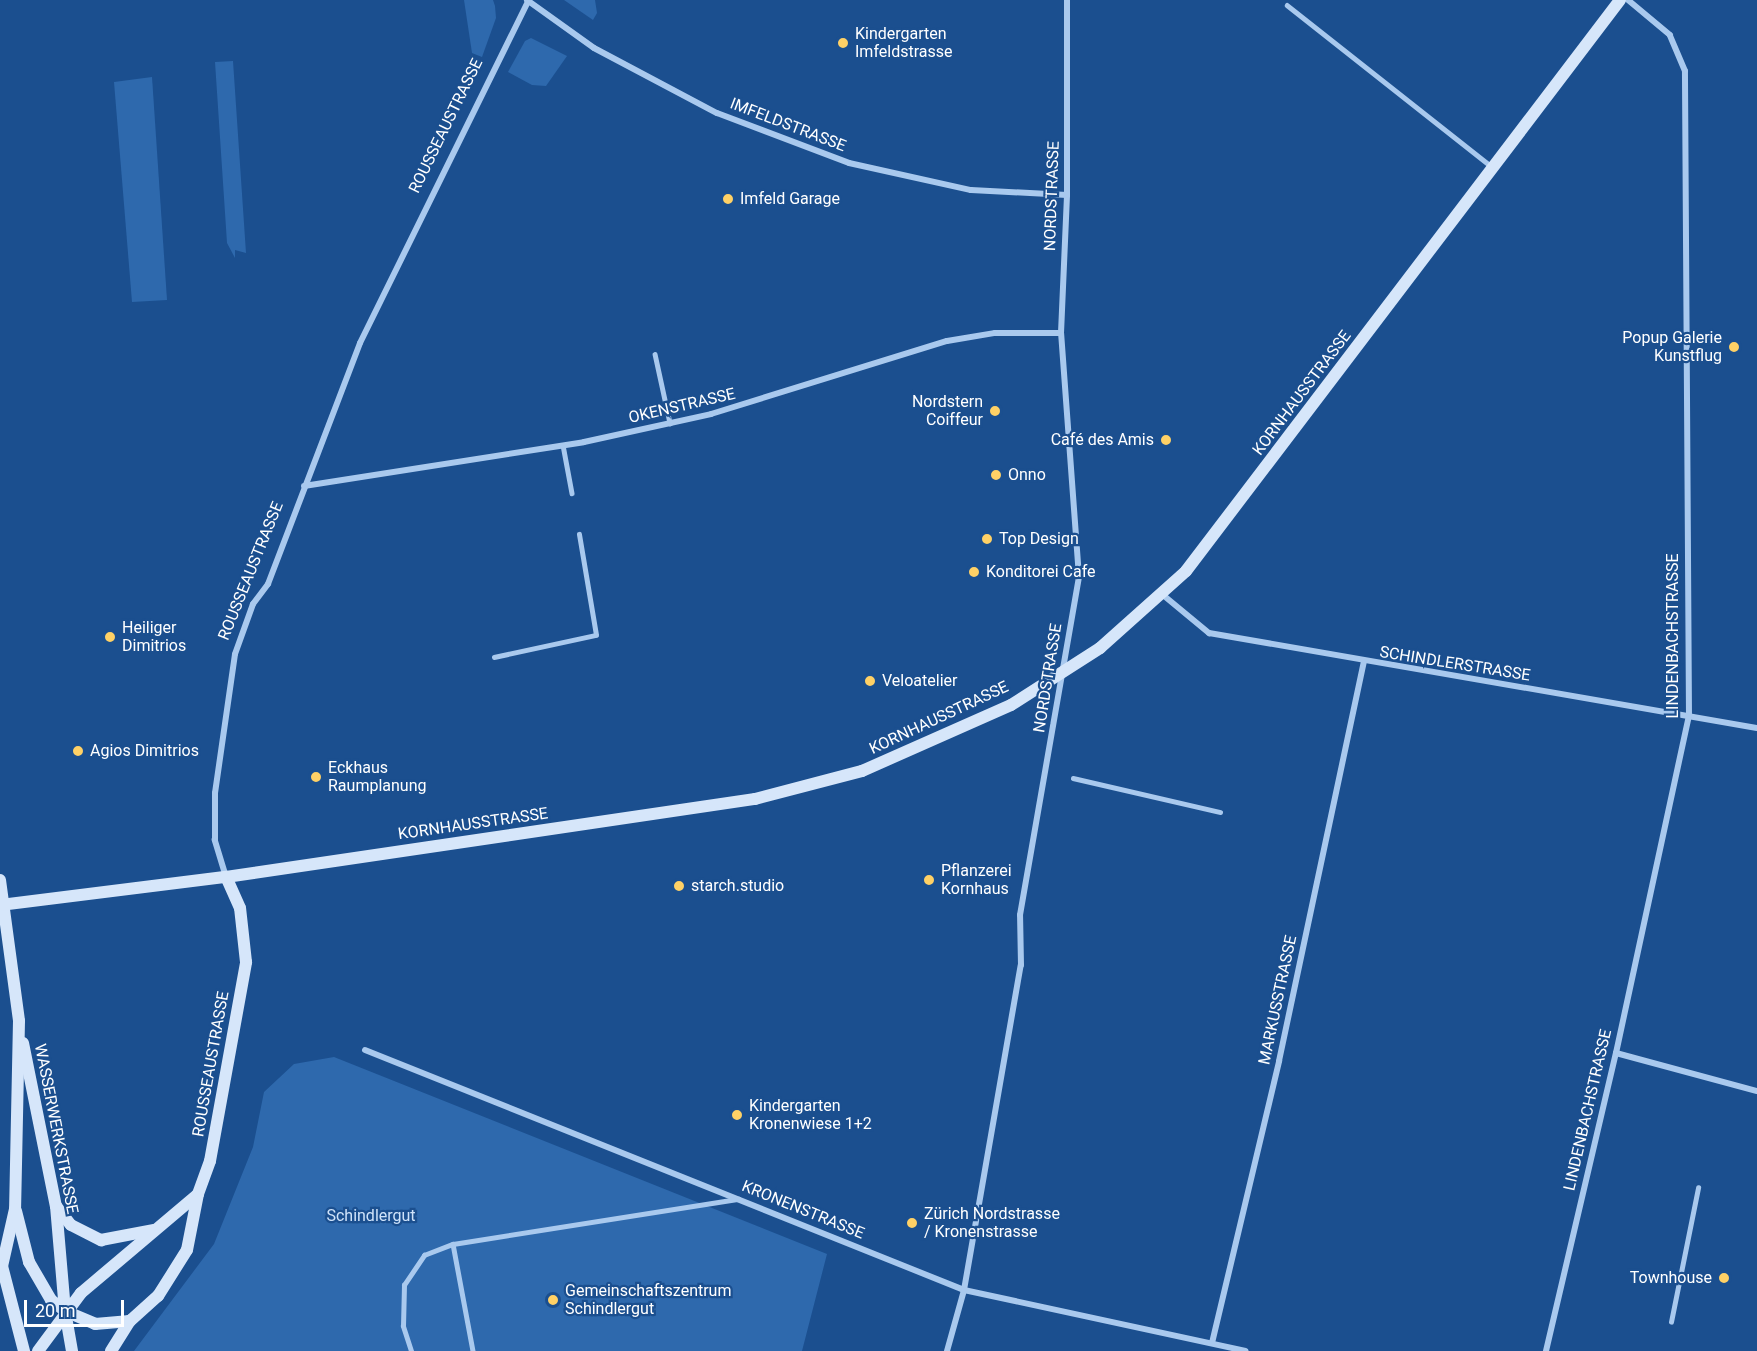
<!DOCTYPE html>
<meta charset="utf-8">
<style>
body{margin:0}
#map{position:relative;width:1757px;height:1351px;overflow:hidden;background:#1b4f8f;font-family:Roboto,sans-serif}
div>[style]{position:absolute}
.green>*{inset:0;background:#2e69ad}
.lane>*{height:4.5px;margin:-2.25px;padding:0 2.25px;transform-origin:2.25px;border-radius:2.25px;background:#a9c9ee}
.street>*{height:6px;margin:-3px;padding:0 3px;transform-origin:3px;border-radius:3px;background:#a9c9ee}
.secondary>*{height:12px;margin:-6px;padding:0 6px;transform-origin:6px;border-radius:6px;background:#d6e6fa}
.dots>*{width:16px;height:16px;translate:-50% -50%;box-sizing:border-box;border:3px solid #1b4f8f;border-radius:50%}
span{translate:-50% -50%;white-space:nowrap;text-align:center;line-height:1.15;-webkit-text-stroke:4.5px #1b4f8f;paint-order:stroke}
.poi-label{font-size:16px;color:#fff}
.left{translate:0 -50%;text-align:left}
.right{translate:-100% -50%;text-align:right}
.street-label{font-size:16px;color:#fff}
.park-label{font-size:16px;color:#cfe3fa}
.scale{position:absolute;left:24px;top:1300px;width:100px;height:27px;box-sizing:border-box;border:3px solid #fff;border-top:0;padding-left:8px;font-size:18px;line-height:21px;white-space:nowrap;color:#fff;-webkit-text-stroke:4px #1b4f8f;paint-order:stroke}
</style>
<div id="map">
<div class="green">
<div style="clip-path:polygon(464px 0,493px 0,495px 6px,496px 18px,482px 57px,472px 53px)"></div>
<div style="clip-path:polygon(564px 0,595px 0,597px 13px,593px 20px)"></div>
<div style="clip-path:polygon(531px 38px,567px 56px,546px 86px,532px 85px,508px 72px,525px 41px)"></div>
<div style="clip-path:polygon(233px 61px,246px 253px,235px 250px,235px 258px,227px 243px,215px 62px)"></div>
<div style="clip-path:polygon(152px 77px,167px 300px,132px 302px,114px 82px)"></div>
<div style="clip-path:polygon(334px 1057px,827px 1254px,802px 1351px,134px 1351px,214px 1244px,253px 1147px,264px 1092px,294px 1064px)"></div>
</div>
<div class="lane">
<div style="left:1287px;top:5px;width:261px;rotate:38.3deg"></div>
<div style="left:655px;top:354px;width:71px;rotate:77.7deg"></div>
<div style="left:563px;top:445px;width:49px;rotate:79.4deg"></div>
<div style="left:494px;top:657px;width:104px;rotate:-12.2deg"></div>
<div style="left:596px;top:635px;width:102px;rotate:-99.6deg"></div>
<div style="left:1073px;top:778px;width:151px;rotate:13deg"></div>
<div style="left:453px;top:1244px;width:109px;rotate:79.4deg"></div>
<div style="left:1671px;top:1322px;width:137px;rotate:-78.6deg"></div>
<div style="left:411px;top:1351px;width:26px;rotate:-108deg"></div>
<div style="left:403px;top:1326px;width:41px;rotate:-88.6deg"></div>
<div style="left:404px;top:1285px;width:36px;rotate:-56deg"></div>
<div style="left:424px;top:1255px;width:31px;rotate:-21deg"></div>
<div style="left:453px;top:1244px;width:289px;rotate:-9deg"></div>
</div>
<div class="street">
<div style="left:527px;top:0;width:82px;rotate:35.6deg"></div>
<div style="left:594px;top:48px;width:139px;rotate:27.9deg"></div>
<div style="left:717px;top:113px;width:141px;rotate:20.7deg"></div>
<div style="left:849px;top:163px;width:125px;rotate:12.5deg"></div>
<div style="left:971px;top:190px;width:96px;rotate:3deg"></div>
<div style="left:304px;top:486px;width:283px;rotate:-8.9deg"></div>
<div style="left:584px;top:442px;width:130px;rotate:-12.4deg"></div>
<div style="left:711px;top:414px;width:247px;rotate:-17.2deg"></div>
<div style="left:947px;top:341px;width:49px;rotate:-9.5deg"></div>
<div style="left:995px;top:333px;width:66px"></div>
<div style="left:1163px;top:595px;width:60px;rotate:39.6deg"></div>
<div style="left:1209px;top:633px;width:556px;rotate:9.83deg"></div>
<div style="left:226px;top:877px;width:39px;rotate:-107deg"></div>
<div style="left:215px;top:840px;width:47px;rotate:-90deg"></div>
<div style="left:215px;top:793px;width:140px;rotate:-81.8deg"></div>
<div style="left:235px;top:654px;width:53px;rotate:-70.2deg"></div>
<div style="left:253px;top:604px;width:25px;rotate:-53deg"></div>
<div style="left:268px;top:584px;width:258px;rotate:-69.1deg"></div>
<div style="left:360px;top:343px;width:382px;rotate:-63.8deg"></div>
<div style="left:365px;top:1050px;width:645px;rotate:21.83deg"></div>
<div style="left:964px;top:1290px;width:288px;rotate:12.2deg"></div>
<div style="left:1616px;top:1053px;width:146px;rotate:15.1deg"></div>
<div style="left:1212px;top:1343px;width:290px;rotate:-76.6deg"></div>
<div style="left:1279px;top:1061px;width:408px;rotate:-78deg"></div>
<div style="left:947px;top:1351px;width:63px;rotate:-74.4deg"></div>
<div style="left:964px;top:1290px;width:330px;rotate:-80.1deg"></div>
<div style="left:1021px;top:965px;width:50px;rotate:-91.1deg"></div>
<div style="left:1020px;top:915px;width:343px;rotate:-80.1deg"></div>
<div style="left:1079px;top:577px;width:245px;rotate:-94.2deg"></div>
<div style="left:1061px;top:333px;width:138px;rotate:-87.5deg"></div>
<div style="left:1067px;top:195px;width:195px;rotate:-90deg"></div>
<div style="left:1546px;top:1351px;width:306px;rotate:-76.8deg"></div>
<div style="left:1616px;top:1053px;width:345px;rotate:-77.8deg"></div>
<div style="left:1689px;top:716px;width:645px;rotate:-90.36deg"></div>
<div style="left:1685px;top:71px;width:39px;rotate:-113deg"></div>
<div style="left:1670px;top:35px;width:55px;rotate:-140.2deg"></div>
</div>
<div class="secondary">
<div style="left:0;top:880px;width:142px;rotate:82.3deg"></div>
<div style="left:19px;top:1021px;width:188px;rotate:91.2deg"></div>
<div style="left:15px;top:1209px;width:58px;rotate:102.8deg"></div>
<div style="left:2px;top:1266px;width:88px;rotate:75.5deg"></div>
<div style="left:0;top:905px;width:228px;rotate:-7.1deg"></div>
<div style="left:226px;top:877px;width:535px;rotate:-8.39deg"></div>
<div style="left:755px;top:799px;width:111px;rotate:-14.7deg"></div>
<div style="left:862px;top:771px;width:163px;rotate:-23.9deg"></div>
<div style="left:1011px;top:705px;width:106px;rotate:-32.6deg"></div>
<div style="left:1100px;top:648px;width:115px;rotate:-41.8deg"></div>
<div style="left:1186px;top:571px;width:717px;rotate:-52.76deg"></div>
<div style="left:23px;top:1043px;width:166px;rotate:78.6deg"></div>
<div style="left:56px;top:1206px;width:105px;rotate:85.1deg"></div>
<div style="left:65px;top:1311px;width:41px;rotate:80.1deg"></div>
<div style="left:56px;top:1206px;width:24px;rotate:52deg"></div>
<div style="left:71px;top:1225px;width:34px;rotate:27deg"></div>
<div style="left:101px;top:1240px;width:54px;rotate:-10.7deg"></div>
<div style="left:16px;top:1211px;width:53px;rotate:75.7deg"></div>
<div style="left:29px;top:1262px;width:44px;rotate:59.9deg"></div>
<div style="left:51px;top:1300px;width:18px;rotate:38deg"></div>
<div style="left:65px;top:1311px;width:33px;rotate:23deg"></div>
<div style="left:95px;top:1324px;width:35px;rotate:-5deg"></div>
<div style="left:38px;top:1351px;width:72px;rotate:-53.4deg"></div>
<div style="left:81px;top:1293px;width:153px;rotate:-40.2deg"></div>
<div style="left:111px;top:1351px;width:36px;rotate:-58deg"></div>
<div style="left:130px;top:1321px;width:38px;rotate:-42deg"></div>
<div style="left:158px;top:1296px;width:54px;rotate:-57.8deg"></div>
<div style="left:187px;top:1250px;width:57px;rotate:-78.9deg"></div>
<div style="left:198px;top:1194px;width:35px;rotate:-70deg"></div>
<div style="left:210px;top:1161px;width:202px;rotate:-79.7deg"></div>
<div style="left:246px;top:962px;width:54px;rotate:-96.3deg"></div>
<div style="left:240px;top:908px;width:34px;rotate:-114deg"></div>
</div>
<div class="dots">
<div style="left:843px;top:43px;background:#ffd166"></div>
<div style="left:728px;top:199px;background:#ffd166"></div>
<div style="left:1734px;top:347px;background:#ffd166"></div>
<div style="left:995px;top:411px;background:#ffd166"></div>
<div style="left:1166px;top:440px;background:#ffd166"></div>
<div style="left:996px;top:475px;background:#ffd166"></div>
<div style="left:987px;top:539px;background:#ffd166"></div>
<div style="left:974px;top:572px;background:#ffd166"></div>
<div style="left:110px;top:637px;background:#ffd166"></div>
<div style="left:870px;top:681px;background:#ffd166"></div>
<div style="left:78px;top:751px;background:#ffd166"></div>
<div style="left:316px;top:777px;background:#ffd166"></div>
<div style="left:929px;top:880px;background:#ffd166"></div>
<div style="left:679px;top:886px;background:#ffd166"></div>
<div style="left:737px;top:1115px;background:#ffd166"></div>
<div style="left:912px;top:1223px;background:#ffd166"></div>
<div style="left:1724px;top:1278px;background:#ffd166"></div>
<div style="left:553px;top:1300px;background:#ffd166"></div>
</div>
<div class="poi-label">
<span class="left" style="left:855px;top:43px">Kindergarten<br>Imfeldstrasse</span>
<span class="left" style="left:740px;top:199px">Imfeld Garage</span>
<span class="right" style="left:1722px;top:347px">Popup Galerie<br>Kunstflug</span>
<span class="right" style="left:983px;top:411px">Nordstern<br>Coiffeur</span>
<span class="right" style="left:1154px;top:440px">Café des Amis</span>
<span class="left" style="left:1008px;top:475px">Onno</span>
<span class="left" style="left:999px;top:539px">Top Design</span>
<span class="left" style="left:986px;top:572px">Konditorei Cafe</span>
<span class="left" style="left:122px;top:637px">Heiliger<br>Dimitrios</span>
<span class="left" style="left:882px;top:681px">Veloatelier</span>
<span class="left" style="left:90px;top:751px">Agios Dimitrios</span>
<span class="left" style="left:328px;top:777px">Eckhaus<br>Raumplanung</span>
<span class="left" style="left:941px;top:880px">Pflanzerei<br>Kornhaus</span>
<span class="left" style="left:691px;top:886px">starch.studio</span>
<span class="left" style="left:749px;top:1115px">Kindergarten<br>Kronenwiese 1+2</span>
<span class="left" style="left:924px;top:1223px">Zürich Nordstrasse<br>/ Kronenstrasse</span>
<span class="right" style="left:1712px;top:1278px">Townhouse</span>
<span class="left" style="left:565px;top:1300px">Gemeinschaftszentrum<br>Schindlergut</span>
</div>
<div class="street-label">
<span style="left:788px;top:125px;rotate:21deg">IMFELDSTRASSE</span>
<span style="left:446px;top:126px;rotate:-64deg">ROUSSEAUSTRASSE</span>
<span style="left:1052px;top:196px;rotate:-88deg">NORDSTRASSE</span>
<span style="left:1302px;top:393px;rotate:-53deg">KORNHAUSSTRASSE</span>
<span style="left:682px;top:406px;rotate:-13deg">OKENSTRASSE</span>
<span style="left:251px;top:571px;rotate:-68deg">ROUSSEAUSTRASSE</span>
<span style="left:1673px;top:636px;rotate:-90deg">LINDENBACHSTRASSE</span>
<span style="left:1455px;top:664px;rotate:9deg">SCHINDLERSTRASSE</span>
<span style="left:1048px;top:678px;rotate:-81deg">NORDSTRASSE</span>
<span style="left:939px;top:718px;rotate:-25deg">KORNHAUSSTRASSE</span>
<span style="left:473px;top:824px;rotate:-8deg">KORNHAUSSTRASSE</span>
<span style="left:1278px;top:1000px;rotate:-78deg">MARKUSSTRASSE</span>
<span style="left:211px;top:1064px;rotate:-80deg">ROUSSEAUSTRASSE</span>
<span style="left:1588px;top:1110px;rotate:-77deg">LINDENBACHSTRASSE</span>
<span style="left:56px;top:1129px;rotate:79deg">WASSERWERKSTRASSE</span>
<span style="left:803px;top:1210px;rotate:22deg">KRONENSTRASSE</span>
</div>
<div class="park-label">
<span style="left:371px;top:1216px">Schindlergut</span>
</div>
<div class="scale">20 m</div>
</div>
